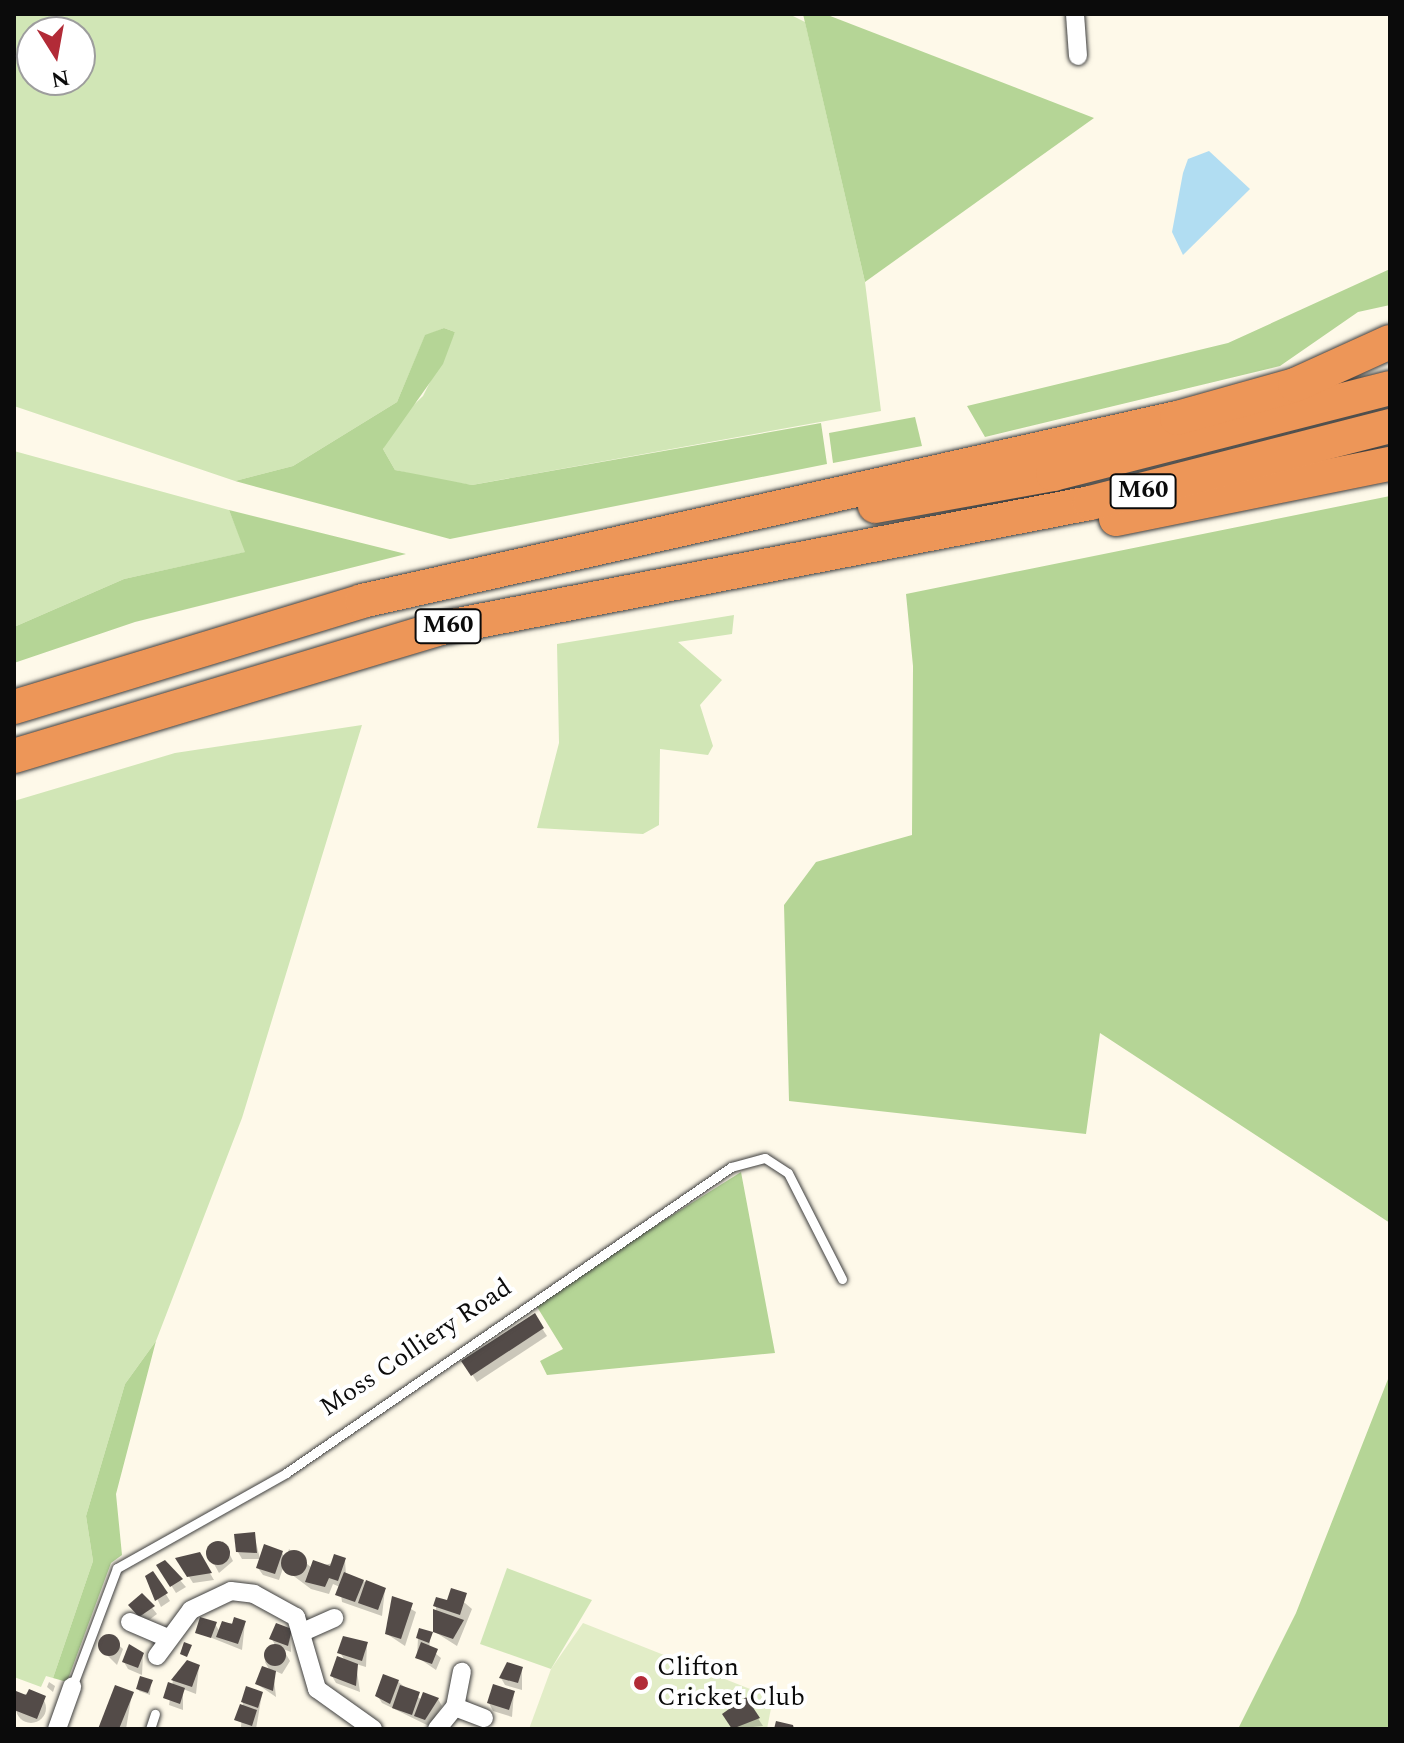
<!DOCTYPE html>
<style>
body{margin:0}
#map{position:relative;width:1404px;height:1743px;overflow:hidden;background:#fef9e9;font-family:Spectral,serif}
div>[style]{position:absolute}
.green>*{inset:0;background:#d1e6b6}
.forest>*{inset:0;background:#b5d596}
.pitch>*{inset:0;background:#e2edc7}
.water>*{inset:0;background:#b1ddf2}
.shadow>*{inset:0;background:#0003}
.round{border-radius:50%}
.building>*{inset:0;background:#534b48}
.roads{filter:drop-shadow(0 0 2px #3e3e3e) drop-shadow(0 0 2px #3e3e3e)}
.lane>*{height:9px;margin:-4.5px;padding:0 4.5px;transform-origin:4.5px;border-radius:4.5px;background:#fff}
.street>*{height:18px;margin:-9px;padding:0 9px;transform-origin:9px;border-radius:9px;background:#fff}
.highway>*{height:34px;margin:-17px;padding:0 17px;transform-origin:17px;border-radius:17px;background:#ed9658}
.dots>*{width:22px;height:22px;translate:-50% -50%;box-sizing:border-box;border:4px solid #fff;border-radius:50%}
span{translate:-50% -50%;white-space:nowrap;text-align:center;line-height:1.15;-webkit-text-stroke:8px #fff;paint-order:stroke}
.shield-label span{padding:2px 6px;background:#fff;border:2px solid;border-radius:6px;-webkit-text-stroke-width:0}
.shield-label{font-size:24px;color:#0b0b0b;font-weight:700}
.street-label{font-size:26px;color:#0b0b0b}
.poi-label{font-size:26px;color:#0b0b0b}
.left{translate:0 -50%;text-align:left}
.frame{position:absolute;inset:0;border:16px solid #0b0b0b;pointer-events:none}
.north{position:absolute;left:16px;top:16px;width:80px;height:80px;box-sizing:border-box;background:#fff;border:2px solid #9d9d9d;border-radius:50%;rotate:169deg;font-size:22px;font-weight:700;line-height:32px;text-align:center;color:#0b0b0b}
.north::after{content:'';display:block;margin:auto;width:28px;height:36px;background:#b22b37;clip-path:polygon(50% 0,100% 100%,50% 72%,0 100%)}
</style>
<div id="map">
<div class="green">
<div style="clip-path:polygon(evenodd,14px 14px,789px 14px,805px 22px,865px 282px,881px 411px,472px 485px,433px 479px,395px 470px,383px 449px,396px 422px,423px 396px,455px 332px,444px 328px,425px 336px,397px 402px,293px 466px,235px 481px,14px 406px,14px 14px,32px 32px,80px 32px,80px 80px,32px 80px,32px 32px)"></div>
<div style="clip-path:polygon(14px 451px,229px 510px,246px 552px,124px 579px,14px 627px)"></div>
<div style="clip-path:polygon(734px 615px,732px 634px,678px 642px,722px 680px,700px 705px,713px 746px,708px 755px,660px 749px,659px 825px,643px 834px,537px 828px,559px 743px,557px 644px)"></div>
<div style="clip-path:polygon(362px 725px,242px 1118px,156px 1341px,125px 1384px,86px 1516px,93px 1561px,53px 1678px,46px 1676px,41px 1687px,14px 1677px,14px 801px,175px 753px)"></div>
<div style="clip-path:polygon(507px 1568px,592px 1600px,551px 1669px,480px 1644px)"></div>
</div>
<div class="forest">
<div style="clip-path:polygon(803px 14px,825px 14px,1094px 118px,865px 282px)"></div>
<div style="clip-path:polygon(1390px 269px,1390px 305px,1358px 312px,1280px 366px,985px 437px,967px 406px,1228px 343px)"></div>
<div style="clip-path:polygon(444px 328px,455px 332px,443px 364px,383px 449px,395px 470px,472px 485px,821px 423px,827px 464px,450px 539px,235px 481px,293px 466px,397px 402px,425px 335px)"></div>
<div style="clip-path:polygon(915px 417px,922px 446px,833px 463px,829px 433px)"></div>
<div style="clip-path:polygon(1390px 496px,1390px 1223px,1100px 1033px,1086px 1134px,789px 1101px,784px 905px,816px 862px,912px 835px,913px 666px,906px 594px)"></div>
<div style="clip-path:polygon(229px 510px,406px 554px,135px 622px,14px 663px,14px 627px,124px 579px,245px 552px)"></div>
<div style="clip-path:polygon(741px 1172px,775px 1353px,547px 1375px,540px 1361px,563px 1349px,534px 1302px)"></div>
<div style="clip-path:polygon(156px 1341px,116px 1494px,122px 1555px,111px 1563px,67px 1682px,53px 1678px,93px 1561px,86px 1516px,125px 1384px)"></div>
<div style="clip-path:polygon(1390px 1374px,1390px 1729px,1238px 1729px,1296px 1613px)"></div>
</div>
<div class="pitch">
<div style="clip-path:polygon(583px 1623px,773px 1698px,767px 1729px,529px 1729px,551px 1669px)"></div>
</div>
<div class="water">
<div style="clip-path:polygon(1209px 151px,1250px 189px,1183px 255px,1172px 232px,1183px 173px,1188px 159px)"></div>
</div>
<div class="shadow">
<div style="clip-path:polygon(534px 1316px,547px 1336px,477px 1382px,464px 1362px)"></div>
<div style="clip-path:polygon(254px 1534px,260px 1559px,242px 1559px,238px 1552px)"></div>
<div style="clip-path:polygon(223px 1541px,233px 1561px,219px 1573px,208px 1553px)"></div>
<div style="clip-path:polygon(289px 1549px,312px 1568px,345px 1560px,346px 1575px,385px 1589px,382px 1616px,342px 1602px,340px 1587px,333px 1584px,329px 1594px,311px 1589px,283px 1568px,279px 1580px,263px 1575px,258px 1568px,282px 1553px,286px 1559px)"></div>
<div style="clip-path:polygon(199px 1555px,214px 1580px,193px 1583px,178px 1559px)"></div>
<div style="clip-path:polygon(164px 1562px,186px 1587px,176px 1593px,159px 1566px)"></div>
<div style="clip-path:polygon(153px 1573px,170px 1601px,161px 1607px,147px 1577px)"></div>
<div style="clip-path:polygon(452px 1592px,472px 1609px,457px 1646px,435px 1632px,436px 1606px,448px 1603px)"></div>
<div style="clip-path:polygon(142px 1595px,157px 1614px,145px 1623px,131px 1606px)"></div>
<div style="clip-path:polygon(393px 1598px,416px 1612px,405px 1646px,387px 1634px)"></div>
<div style="clip-path:polygon(223px 1623px,245px 1623px,242px 1650px,197px 1632px,215px 1624px,220px 1632px)"></div>
<div style="clip-path:polygon(290px 1631px,291px 1652px,283px 1649px,290px 1661px,282px 1674px,273px 1670px,276px 1697px,257px 1684px,270px 1671px,265px 1662px,270px 1645px,277px 1649px,272px 1639px)"></div>
<div style="clip-path:polygon(106px 1634px,123px 1649px,117px 1665px,100px 1648px)"></div>
<div style="clip-path:polygon(431px 1634px,429px 1648px,441px 1658px,436px 1670px,417px 1657px,418px 1638px)"></div>
<div style="clip-path:polygon(367px 1644px,366px 1667px,356px 1664px,360px 1692px,336px 1683px,332px 1676px,345px 1661px,340px 1652px)"></div>
<div style="clip-path:polygon(143px 1654px,142px 1675px,128px 1669px,124px 1662px)"></div>
<div style="clip-path:polygon(199px 1666px,196px 1694px,183px 1689px,183px 1710px,169px 1705px,173px 1680px)"></div>
<div style="clip-path:polygon(522px 1669px,522px 1690px,505px 1685px,501px 1678px)"></div>
<div style="clip-path:polygon(397px 1681px,422px 1700px,438px 1699px,442px 1706px,429px 1726px,382px 1703px,377px 1695px)"></div>
<div style="clip-path:polygon(49px 1682px,55px 1686px,53px 1692px,47px 1687px)"></div>
<div style="clip-path:polygon(151px 1682px,150px 1695px,139px 1691px,138px 1688px)"></div>
<div style="clip-path:polygon(514px 1692px,512px 1717px,493px 1711px,489px 1703px)"></div>
<div class="round" style="left:16px;top:1693px;width:30px;height:30px"></div>
<div style="clip-path:polygon(132px 1693px,126px 1729px,100px 1729px)"></div>
<div style="clip-path:polygon(262px 1694px,256px 1729px,241px 1727px,243px 1702px)"></div>
<div style="clip-path:polygon(746px 1700px,763px 1726px,733px 1729px,724px 1714px)"></div>
</div>
<div class="building">
<div style="clip-path:polygon(535px 1313px,544px 1328px,471px 1376px,461px 1361px)"></div>
<div style="clip-path:polygon(255px 1532px,257px 1553px,236px 1552px,234px 1534px)"></div>
<div class="round" style="left:206px;top:1541px;width:24px;height:24px"></div>
<div style="clip-path:polygon(264px 1544px,283px 1551px,275px 1574px,256px 1568px)"></div>
<div class="round" style="left:281px;top:1550px;width:26px;height:26px"></div>
<div style="clip-path:polygon(200px 1552px,212px 1573px,187px 1577px,175px 1558px)"></div>
<div style="clip-path:polygon(334px 1554px,346px 1558px,338px 1581px,329px 1578px,325px 1587px,305px 1582px,313px 1560px,330px 1566px)"></div>
<div style="clip-path:polygon(165px 1560px,183px 1579px,170px 1587px,156px 1565px)"></div>
<div style="clip-path:polygon(153px 1571px,168px 1593px,155px 1601px,145px 1576px)"></div>
<div style="clip-path:polygon(344px 1572px,364px 1580px,355px 1602px,335px 1595px)"></div>
<div style="clip-path:polygon(366px 1580px,386px 1588px,378px 1610px,358px 1603px)"></div>
<div style="clip-path:polygon(451px 1588px,467px 1593px,460px 1615px,433px 1606px,436px 1597px,447px 1600px)"></div>
<div style="clip-path:polygon(142px 1593px,155px 1606px,139px 1617px,128px 1605px)"></div>
<div style="clip-path:polygon(392px 1596px,413px 1603px,401px 1639px,385px 1634px)"></div>
<div style="clip-path:polygon(433px 1609px,464px 1620px,453px 1639px,433px 1632px)"></div>
<div style="clip-path:polygon(200px 1617px,217px 1622px,211px 1638px,195px 1633px)"></div>
<div style="clip-path:polygon(234px 1617px,246px 1621px,238px 1644px,216px 1637px,222px 1621px,232px 1624px)"></div>
<div style="clip-path:polygon(276px 1623px,292px 1629px,288px 1646px,269px 1639px)"></div>
<div style="clip-path:polygon(419px 1628px,433px 1632px,429px 1643px,416px 1638px)"></div>
<div class="round" style="left:98px;top:1634px;width:22px;height:22px"></div>
<div style="clip-path:polygon(343px 1636px,368px 1642px,362px 1661px,337px 1653px)"></div>
<div style="clip-path:polygon(184px 1642px,192px 1645px,187px 1657px,180px 1654px)"></div>
<div style="clip-path:polygon(421px 1642px,438px 1649px,432px 1664px,415px 1658px)"></div>
<div style="clip-path:polygon(129px 1644px,144px 1653px,138px 1668px,122px 1662px)"></div>
<div class="round" style="left:264px;top:1644px;width:22px;height:22px"></div>
<div style="clip-path:polygon(337px 1656px,358px 1664px,356px 1686px,330px 1676px)"></div>
<div style="clip-path:polygon(187px 1660px,200px 1665px,192px 1687px,171px 1680px)"></div>
<div style="clip-path:polygon(507px 1662px,523px 1667px,518px 1683px,499px 1678px)"></div>
<div style="clip-path:polygon(262px 1666px,276px 1671px,273px 1691px,255px 1684px)"></div>
<div style="clip-path:polygon(383px 1674px,399px 1680px,390px 1704px,375px 1696px)"></div>
<div style="clip-path:polygon(140px 1676px,153px 1680px,148px 1693px,136px 1689px)"></div>
<div style="clip-path:polygon(168px 1682px,185px 1688px,180px 1704px,163px 1698px)"></div>
<div style="clip-path:polygon(493px 1684px,515px 1691px,509px 1710px,487px 1703px)"></div>
<div style="clip-path:polygon(115px 1685px,134px 1692px,119px 1729px,98px 1729px)"></div>
<div style="clip-path:polygon(400px 1685px,420px 1692px,412px 1715px,392px 1708px)"></div>
<div style="clip-path:polygon(246px 1686px,263px 1692px,258px 1708px,241px 1702px)"></div>
<div style="clip-path:polygon(29px 1689px,46px 1696px,37px 1719px,14px 1710px,16px 1691px,26px 1695px)"></div>
<div style="clip-path:polygon(423px 1692px,439px 1698px,425px 1720px,414px 1716px)"></div>
<div style="clip-path:polygon(746px 1697px,760px 1718px,732px 1729px,722px 1714px)"></div>
<div style="clip-path:polygon(240px 1704px,257px 1710px,252px 1726px,234px 1720px)"></div>
<div style="clip-path:polygon(776px 1721px,793px 1725px,794px 1729px,774px 1729px)"></div>
</div>
<div class="roads">
<div class="lane">
<div style="left:72px;top:1687px;width:127px;rotate:-69.3deg"></div>
<div style="left:117px;top:1568px;width:194px;rotate:-29.3deg"></div>
<div style="left:286px;top:1473px;width:540px;rotate:-34.51deg"></div>
<div style="left:731px;top:1167px;width:35px;rotate:-15deg"></div>
<div style="left:765px;top:1158px;width:27px;rotate:33deg"></div>
<div style="left:788px;top:1173px;width:119px;rotate:63deg"></div>
<div style="left:150px;top:1729px;width:16px;rotate:-72deg"></div>
</div>
<div class="street">
<div style="left:1075px;top:14px;width:42px;rotate:85.9deg"></div>
<div style="left:130px;top:1622px;width:38px;rotate:23deg"></div>
<div style="left:305px;top:1631px;width:32px;rotate:-24deg"></div>
<div style="left:157px;top:1656px;width:57px;rotate:-53.5deg"></div>
<div style="left:191px;top:1610px;width:44px;rotate:-25.4deg"></div>
<div style="left:231px;top:1591px;width:23px;rotate:7deg"></div>
<div style="left:254px;top:1594px;width:48px;rotate:28.7deg"></div>
<div style="left:296px;top:1617px;width:75px;rotate:73.7deg"></div>
<div style="left:317px;top:1689px;width:69px;rotate:35.5deg"></div>
<div style="left:455px;top:1707px;width:31px;rotate:21deg"></div>
<div style="left:57px;top:1729px;width:45px;rotate:-70.3deg"></div>
<div style="left:437px;top:1729px;width:28px;rotate:-51deg"></div>
<div style="left:455px;top:1707px;width:36px;rotate:-79deg"></div>
</div>
<div class="highway">
<div style="left:875px;top:506px;width:181px;rotate:-10.2deg"></div>
<div style="left:1053px;top:474px;width:348px;rotate:-14.3deg"></div>
<div style="left:1116px;top:519px;width:279px;rotate:-11.4deg"></div>
<div style="left:14px;top:707px;width:364px;rotate:-16.9deg"></div>
<div style="left:362px;top:601px;width:835px;rotate:-12.66deg"></div>
<div style="left:1177px;top:418px;width:123px;rotate:-15.6deg"></div>
<div style="left:1295px;top:385px;width:104px;rotate:-24.4deg"></div>
<div style="left:14px;top:756px;width:442px;rotate:-16.7deg"></div>
<div style="left:437px;top:629px;width:665px;rotate:-10.92deg"></div>
<div style="left:1090px;top:503px;width:310px;rotate:-14.4deg"></div>
</div>
</div>
<div class="dots">
<div style="left:641px;top:1683px;background:#b22b37"></div>
</div>
<div class="shield-label">
<span style="left:1143px;top:491px">M60</span>
<span style="left:448px;top:626px">M60</span>
</div>
<div class="street-label">
<span style="left:416px;top:1348px;rotate:-34deg">Moss Colliery Road</span>
</div>
<div class="poi-label">
<span class="left" style="left:657px;top:1683px">Clifton<br>Cricket Club</span>
</div>
<div class="frame"></div>
<div class="north">N</div>
</div>
